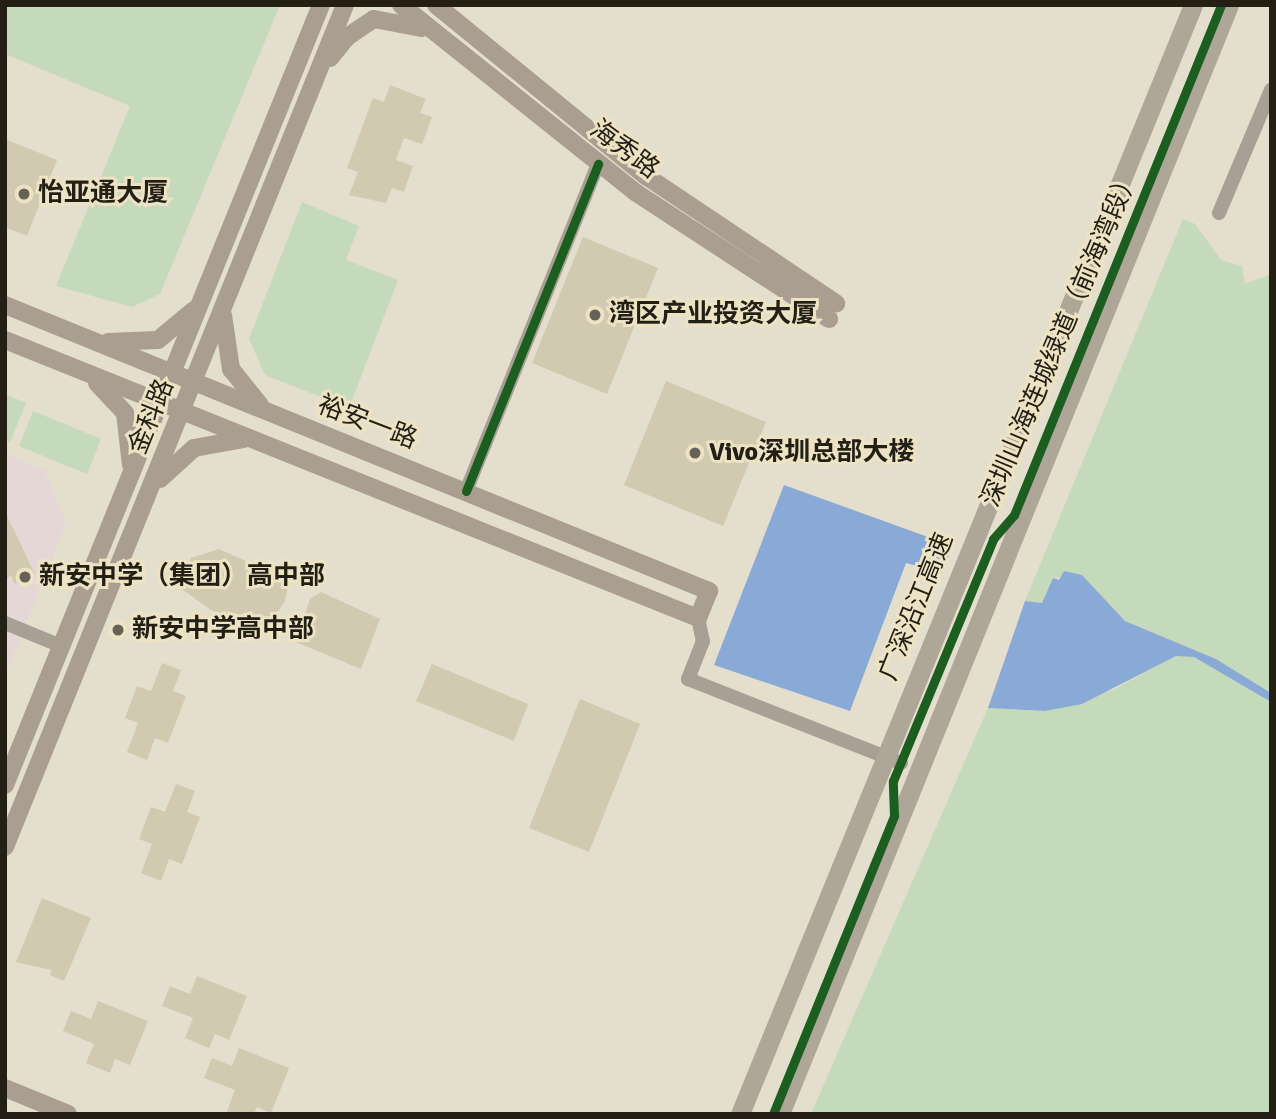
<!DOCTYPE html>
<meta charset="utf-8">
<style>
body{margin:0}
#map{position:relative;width:1276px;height:1119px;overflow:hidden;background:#e4decd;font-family:Signika,"Noto Sans SC",sans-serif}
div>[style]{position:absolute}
.education>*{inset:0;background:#e6d7d7}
.green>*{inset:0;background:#c5dabb}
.water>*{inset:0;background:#89aad6}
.building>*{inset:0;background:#d1c9b0}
.minor>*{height:14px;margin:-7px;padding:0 7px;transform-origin:7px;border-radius:7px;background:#a89f95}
.major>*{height:18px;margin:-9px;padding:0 9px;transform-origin:9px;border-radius:9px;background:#a99e90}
.highway>*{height:19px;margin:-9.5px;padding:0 9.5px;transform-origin:9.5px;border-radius:9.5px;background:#aea697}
.highway-bridge>*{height:19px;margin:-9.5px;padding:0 9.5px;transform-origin:9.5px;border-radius:9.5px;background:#aea697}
.cycleway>*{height:9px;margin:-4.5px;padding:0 4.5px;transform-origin:4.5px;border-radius:4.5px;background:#1b5e20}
.dots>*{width:19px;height:19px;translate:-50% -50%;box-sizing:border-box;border:4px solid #ede3c4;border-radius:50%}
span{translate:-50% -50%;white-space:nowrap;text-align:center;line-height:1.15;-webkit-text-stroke:6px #ede3c4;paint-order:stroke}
.street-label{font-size:26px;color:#231f14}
.poi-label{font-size:26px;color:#231f14;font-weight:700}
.left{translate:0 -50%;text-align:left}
.frame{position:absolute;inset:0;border:7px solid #231f14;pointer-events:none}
</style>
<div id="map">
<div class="education">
<div style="clip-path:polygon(5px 454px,44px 470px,66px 523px,5px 676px)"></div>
</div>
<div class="green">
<div style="clip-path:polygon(5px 5px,280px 5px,160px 294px,132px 307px,56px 286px,130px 106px,5px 54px)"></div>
<div style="clip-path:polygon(302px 202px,359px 226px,346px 260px,398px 280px,349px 408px,265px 375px,249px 339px)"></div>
<div style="clip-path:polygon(1183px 219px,1195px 224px,1221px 260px,1242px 266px,1245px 284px,1271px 274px,1271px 693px,1216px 659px,1125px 621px,1082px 575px,1053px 578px,1042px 603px,1025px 601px)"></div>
<div style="clip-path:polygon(5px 394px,26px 403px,10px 442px,5px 440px)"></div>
<div style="clip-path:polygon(33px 411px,101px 439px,87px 474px,19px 446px)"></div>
<div style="clip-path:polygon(1175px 656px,1194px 656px,1271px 702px,1271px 1114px,811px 1114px,988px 708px,1045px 711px,1115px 689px)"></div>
</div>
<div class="water">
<div style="clip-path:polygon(784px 485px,953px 546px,942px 572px,906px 563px,850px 711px,714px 665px)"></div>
<div style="clip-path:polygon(1064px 571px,1082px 575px,1125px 621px,1216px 659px,1271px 693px,1271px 702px,1194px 657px,1176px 656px,1082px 704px,1045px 711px,988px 708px,1025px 601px,1042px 603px,1053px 578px,1059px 580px)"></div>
</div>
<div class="building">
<div style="clip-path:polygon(390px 85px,426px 99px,420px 113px,432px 117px,422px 144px,404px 138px,396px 160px,413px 166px,404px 192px,392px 188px,386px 203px,349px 195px,358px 172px,347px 168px,373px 98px,384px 102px)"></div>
<div style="clip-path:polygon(5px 139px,57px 160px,27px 236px,5px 227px)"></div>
<div style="clip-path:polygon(583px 237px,658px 268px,607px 394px,532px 363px)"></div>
<div style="clip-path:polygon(666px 381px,766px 422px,723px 526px,624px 485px)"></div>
<div style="clip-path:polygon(5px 512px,35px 574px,15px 584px,11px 576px,5px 579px)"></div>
<div style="clip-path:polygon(219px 549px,289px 580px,285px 601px,265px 630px,211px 610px,179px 587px,191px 558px)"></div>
<div style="clip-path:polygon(321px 592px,380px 619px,361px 669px,296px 642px,310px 599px)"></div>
<div style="clip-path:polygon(162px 663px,181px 670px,173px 691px,186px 696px,168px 743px,155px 738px,147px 760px,127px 752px,138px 723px,125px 718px,137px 686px,151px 691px)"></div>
<div style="clip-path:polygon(432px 664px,528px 704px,514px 741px,416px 701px)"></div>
<div style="clip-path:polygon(580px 699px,640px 724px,589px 852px,529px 828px)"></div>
<div style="clip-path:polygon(176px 784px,195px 791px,187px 812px,200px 817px,182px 864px,169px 859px,161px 881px,141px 873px,152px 844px,139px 839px,151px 807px,165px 812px)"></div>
<div style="clip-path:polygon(42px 898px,91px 918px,64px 981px,50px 975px,52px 970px,16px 962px)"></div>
<div style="clip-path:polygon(197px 976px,247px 996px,229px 1040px,215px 1034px,209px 1048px,185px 1038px,193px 1018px,162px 1006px,170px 986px,190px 994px)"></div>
<div style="clip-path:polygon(98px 1001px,148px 1021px,130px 1065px,115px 1059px,110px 1073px,86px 1063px,94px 1044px,63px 1031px,71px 1011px,91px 1019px)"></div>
<div style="clip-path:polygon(239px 1048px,289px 1068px,271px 1113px,257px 1107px,254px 1114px,226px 1114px,235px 1090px,204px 1078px,212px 1058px,232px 1066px)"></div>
</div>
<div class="minor">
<div style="left:1219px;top:213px;width:134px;rotate:-67.1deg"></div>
<div style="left:466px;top:491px;width:353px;rotate:-68deg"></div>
<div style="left:698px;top:618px;width:24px;rotate:78deg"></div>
<div style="left:703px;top:641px;width:41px;rotate:111.5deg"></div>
<div style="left:688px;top:679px;width:229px;rotate:21.5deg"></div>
<div style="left:5px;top:623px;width:61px;rotate:22.3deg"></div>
</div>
<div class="major">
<div style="left:401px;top:5px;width:300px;rotate:38.6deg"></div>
<div style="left:635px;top:192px;width:232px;rotate:33.2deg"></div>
<div style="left:436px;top:5px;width:271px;rotate:39.2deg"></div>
<div style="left:646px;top:176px;width:229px;rotate:33.8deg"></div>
<div style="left:330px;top:58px;width:27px;rotate:-51deg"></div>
<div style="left:347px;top:37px;width:32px;rotate:-34deg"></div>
<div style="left:374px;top:19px;width:48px;rotate:10.8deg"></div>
<div style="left:5px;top:305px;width:760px;rotate:22.11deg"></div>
<div style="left:709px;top:591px;width:29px;rotate:112deg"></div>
<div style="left:698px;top:618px;width:747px;rotate:-158.14deg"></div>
<div style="left:223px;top:315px;width:55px;rotate:81.6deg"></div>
<div style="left:231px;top:369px;width:46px;rotate:51.1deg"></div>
<div style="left:108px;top:342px;width:50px;rotate:-2.3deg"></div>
<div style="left:158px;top:340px;width:47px;rotate:-39.8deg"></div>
<div style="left:97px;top:383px;width:41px;rotate:47deg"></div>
<div style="left:125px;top:413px;width:52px;rotate:83.4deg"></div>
<div style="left:160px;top:479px;width:46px;rotate:-42.4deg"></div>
<div style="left:194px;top:448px;width:51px;rotate:-10.2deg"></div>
<div style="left:5px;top:785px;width:842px;rotate:-67.95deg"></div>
<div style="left:5px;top:847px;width:908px;rotate:-68.01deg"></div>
<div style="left:5px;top:1088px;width:68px;rotate:22.4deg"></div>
</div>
<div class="highway">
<div style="left:780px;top:1114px;width:1196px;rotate:-67.96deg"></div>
</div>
<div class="highway-bridge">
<div style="left:740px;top:1114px;width:1198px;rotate:-67.78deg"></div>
</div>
<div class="cycleway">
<div style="left:466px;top:491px;width:353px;rotate:-68deg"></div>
<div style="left:773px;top:1114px;width:322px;rotate:-67.9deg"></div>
<div style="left:894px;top:816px;width:35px;rotate:-92deg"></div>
<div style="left:893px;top:781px;width:262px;rotate:-67.5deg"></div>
<div style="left:993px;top:539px;width:32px;rotate:-49deg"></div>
<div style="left:1014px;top:515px;width:550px;rotate:-67.91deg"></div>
</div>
<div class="dots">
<div style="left:24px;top:194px;background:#676255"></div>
<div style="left:595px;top:315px;background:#676255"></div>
<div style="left:695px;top:453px;background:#676255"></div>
<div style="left:25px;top:577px;background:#676255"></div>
<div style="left:118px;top:630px;background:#676255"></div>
</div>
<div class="street-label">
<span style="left:624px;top:150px;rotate:37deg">海秀路</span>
<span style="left:1061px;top:338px;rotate:-67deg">深圳山海连城绿道（前海湾段）</span>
<span style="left:152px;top:417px;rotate:-68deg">金科路</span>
<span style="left:367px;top:423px;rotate:21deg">裕安一路</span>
<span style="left:917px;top:607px;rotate:-68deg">广深沿江高速</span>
</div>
<div class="poi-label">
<span class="left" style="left:38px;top:194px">怡亚通大厦</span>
<span class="left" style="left:609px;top:315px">湾区产业投资大厦</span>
<span class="left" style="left:709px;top:453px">Vivo深圳总部大楼</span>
<span class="left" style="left:39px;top:577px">新安中学（集团）高中部</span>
<span class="left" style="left:132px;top:630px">新安中学高中部</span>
</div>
<div class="frame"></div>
</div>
